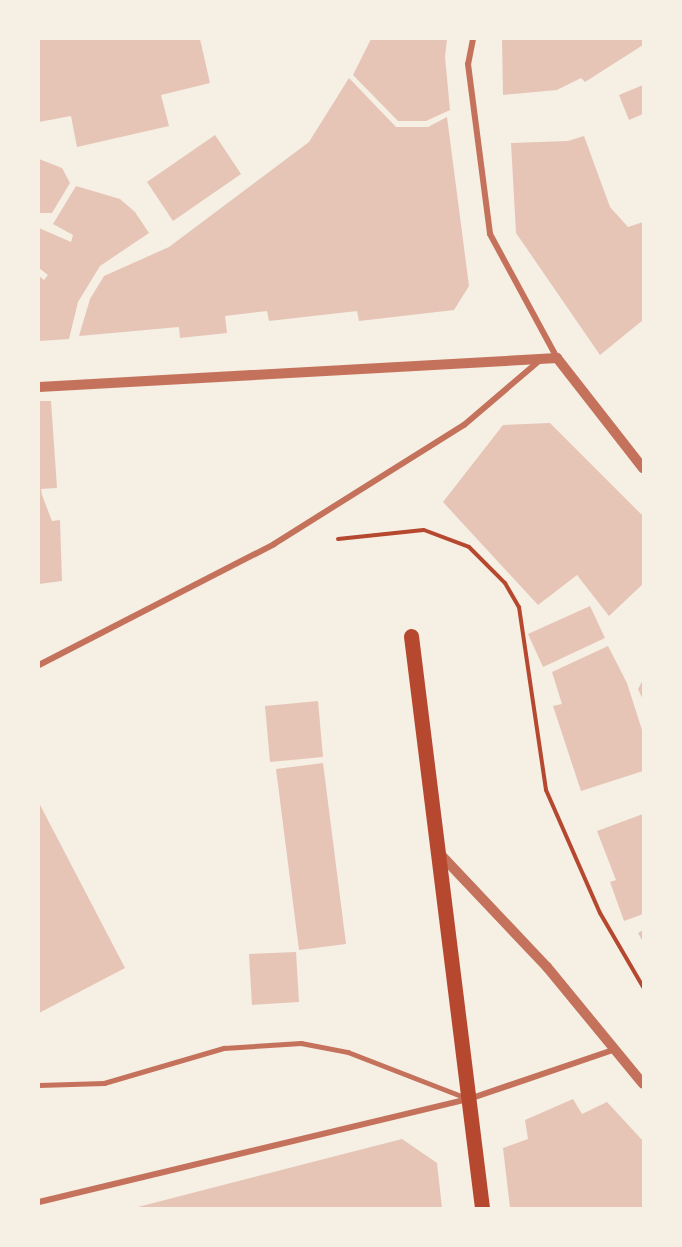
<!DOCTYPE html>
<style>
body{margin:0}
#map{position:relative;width:682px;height:1247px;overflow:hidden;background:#f6efe4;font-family:"Fira Sans Condensed",sans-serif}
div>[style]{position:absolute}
.building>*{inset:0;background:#e6c5b7}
.path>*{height:4px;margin:-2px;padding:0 2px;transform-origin:2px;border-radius:2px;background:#b5482f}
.service>*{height:4.5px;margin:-2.25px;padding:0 2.25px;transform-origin:2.25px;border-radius:2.25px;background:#c5725c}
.minor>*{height:6px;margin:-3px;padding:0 3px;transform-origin:3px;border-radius:3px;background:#c5725c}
.tertiary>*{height:10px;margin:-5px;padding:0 5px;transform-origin:5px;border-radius:5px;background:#c5725c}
.primary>*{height:15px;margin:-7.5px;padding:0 7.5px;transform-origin:7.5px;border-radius:7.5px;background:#b5482f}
span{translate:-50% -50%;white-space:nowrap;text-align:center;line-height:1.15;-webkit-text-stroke:5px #f6efe4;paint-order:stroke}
.frame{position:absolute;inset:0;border:40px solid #f6efe4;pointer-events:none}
</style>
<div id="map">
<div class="building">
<div style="clip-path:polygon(39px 39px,200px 39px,210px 83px,161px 95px,169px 126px,77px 147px,71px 116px,39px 122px)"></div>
<div style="clip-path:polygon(371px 39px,447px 39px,445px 57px,450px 110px,426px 121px,398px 121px,353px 75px)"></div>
<div style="clip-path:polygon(502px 39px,643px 39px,643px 45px,585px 82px,581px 78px,557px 90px,503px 95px)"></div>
<div style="clip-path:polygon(349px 78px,396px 127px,428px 127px,447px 117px,469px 286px,454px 310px,359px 321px,357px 311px,269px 321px,267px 311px,225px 316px,227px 333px,180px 338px,179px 327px,79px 336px,90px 299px,104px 276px,169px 247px,309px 142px)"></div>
<div style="clip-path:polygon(643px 85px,643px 114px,629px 120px,619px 95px)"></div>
<div style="clip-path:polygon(215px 135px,241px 174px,173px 221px,147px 182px)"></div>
<div style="clip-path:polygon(584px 136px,610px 207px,628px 227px,643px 222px,643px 320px,600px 355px,516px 233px,511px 143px,568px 141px)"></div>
<div style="clip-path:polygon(39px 159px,62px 168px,70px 183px,52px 213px,39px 213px)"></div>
<div style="clip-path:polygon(76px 186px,120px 199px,135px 212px,149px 233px,100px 266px,78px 302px,69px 339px,39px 341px,39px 276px,44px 280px,48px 275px,39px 268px,39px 228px,71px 242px,73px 235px,53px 224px)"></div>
<div style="clip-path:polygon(39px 401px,51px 401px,57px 488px,41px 489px,42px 495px,52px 521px,60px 520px,62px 581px,39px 584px)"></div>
<div style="clip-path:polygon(550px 423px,643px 516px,643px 584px,609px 616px,577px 575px,538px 605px,443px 502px,503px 425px)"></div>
<div style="clip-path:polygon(590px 606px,605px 638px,543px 667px,528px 634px)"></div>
<div style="clip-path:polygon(608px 646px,627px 683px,643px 733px,643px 771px,581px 791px,553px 706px,562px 704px,552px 672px)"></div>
<div style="clip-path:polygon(643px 680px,643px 700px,638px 689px)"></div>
<div style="clip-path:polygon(318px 701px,323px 757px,270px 762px,265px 706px)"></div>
<div style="clip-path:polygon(323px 763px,346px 944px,299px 950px,276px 769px)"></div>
<div style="clip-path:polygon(39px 803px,125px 968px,39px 1013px)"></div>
<div style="clip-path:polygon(643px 814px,643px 914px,624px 921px,610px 882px,616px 880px,597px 831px)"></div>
<div style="clip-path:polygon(643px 930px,643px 942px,638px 933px)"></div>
<div style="clip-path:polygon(296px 952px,299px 1002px,252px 1005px,249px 954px)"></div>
<div style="clip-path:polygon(573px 1099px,582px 1114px,607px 1102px,643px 1141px,643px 1208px,510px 1208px,503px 1148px,528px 1139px,525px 1120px)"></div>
<div style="clip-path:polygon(402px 1139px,437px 1163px,442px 1208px,134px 1208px)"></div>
</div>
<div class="path">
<div style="left:338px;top:539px;width:86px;rotate:-6deg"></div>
<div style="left:424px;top:530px;width:48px;rotate:20.7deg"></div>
<div style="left:469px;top:547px;width:51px;rotate:45deg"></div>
<div style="left:505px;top:583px;width:28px;rotate:60deg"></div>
<div style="left:519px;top:607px;width:185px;rotate:81.6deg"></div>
<div style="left:546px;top:790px;width:134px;rotate:66.3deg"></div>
<div style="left:600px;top:913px;width:86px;rotate:59.8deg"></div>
</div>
<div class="service">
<div style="left:39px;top:1085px;width:65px;rotate:-1.8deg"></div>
<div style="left:104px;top:1083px;width:125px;rotate:-16.3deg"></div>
<div style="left:224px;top:1048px;width:77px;rotate:-3.7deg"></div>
<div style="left:301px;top:1043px;width:48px;rotate:10.8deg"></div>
<div style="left:348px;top:1052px;width:124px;rotate:21.2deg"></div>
</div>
<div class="minor">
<div style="left:473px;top:39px;width:25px;rotate:101deg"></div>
<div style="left:468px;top:64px;width:171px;rotate:82.6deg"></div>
<div style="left:490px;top:234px;width:141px;rotate:61.6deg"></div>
<div style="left:39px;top:665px;width:264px;rotate:-27.2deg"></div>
<div style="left:274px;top:544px;width:224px;rotate:-32.1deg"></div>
<div style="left:464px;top:425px;width:99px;rotate:-40.5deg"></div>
<div style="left:39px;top:1202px;width:442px;rotate:-13.5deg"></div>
<div style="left:469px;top:1099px;width:152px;rotate:-18.8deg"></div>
</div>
<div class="tertiary">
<div style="left:39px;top:387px;width:519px;rotate:-3.2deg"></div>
<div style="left:557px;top:358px;width:140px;rotate:52deg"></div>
<div style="left:441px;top:855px;width:154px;rotate:46.6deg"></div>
<div style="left:547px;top:967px;width:151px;rotate:50.6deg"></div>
</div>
<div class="primary">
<div style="left:411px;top:636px;width:576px;rotate:82.92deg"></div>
</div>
<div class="frame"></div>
</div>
